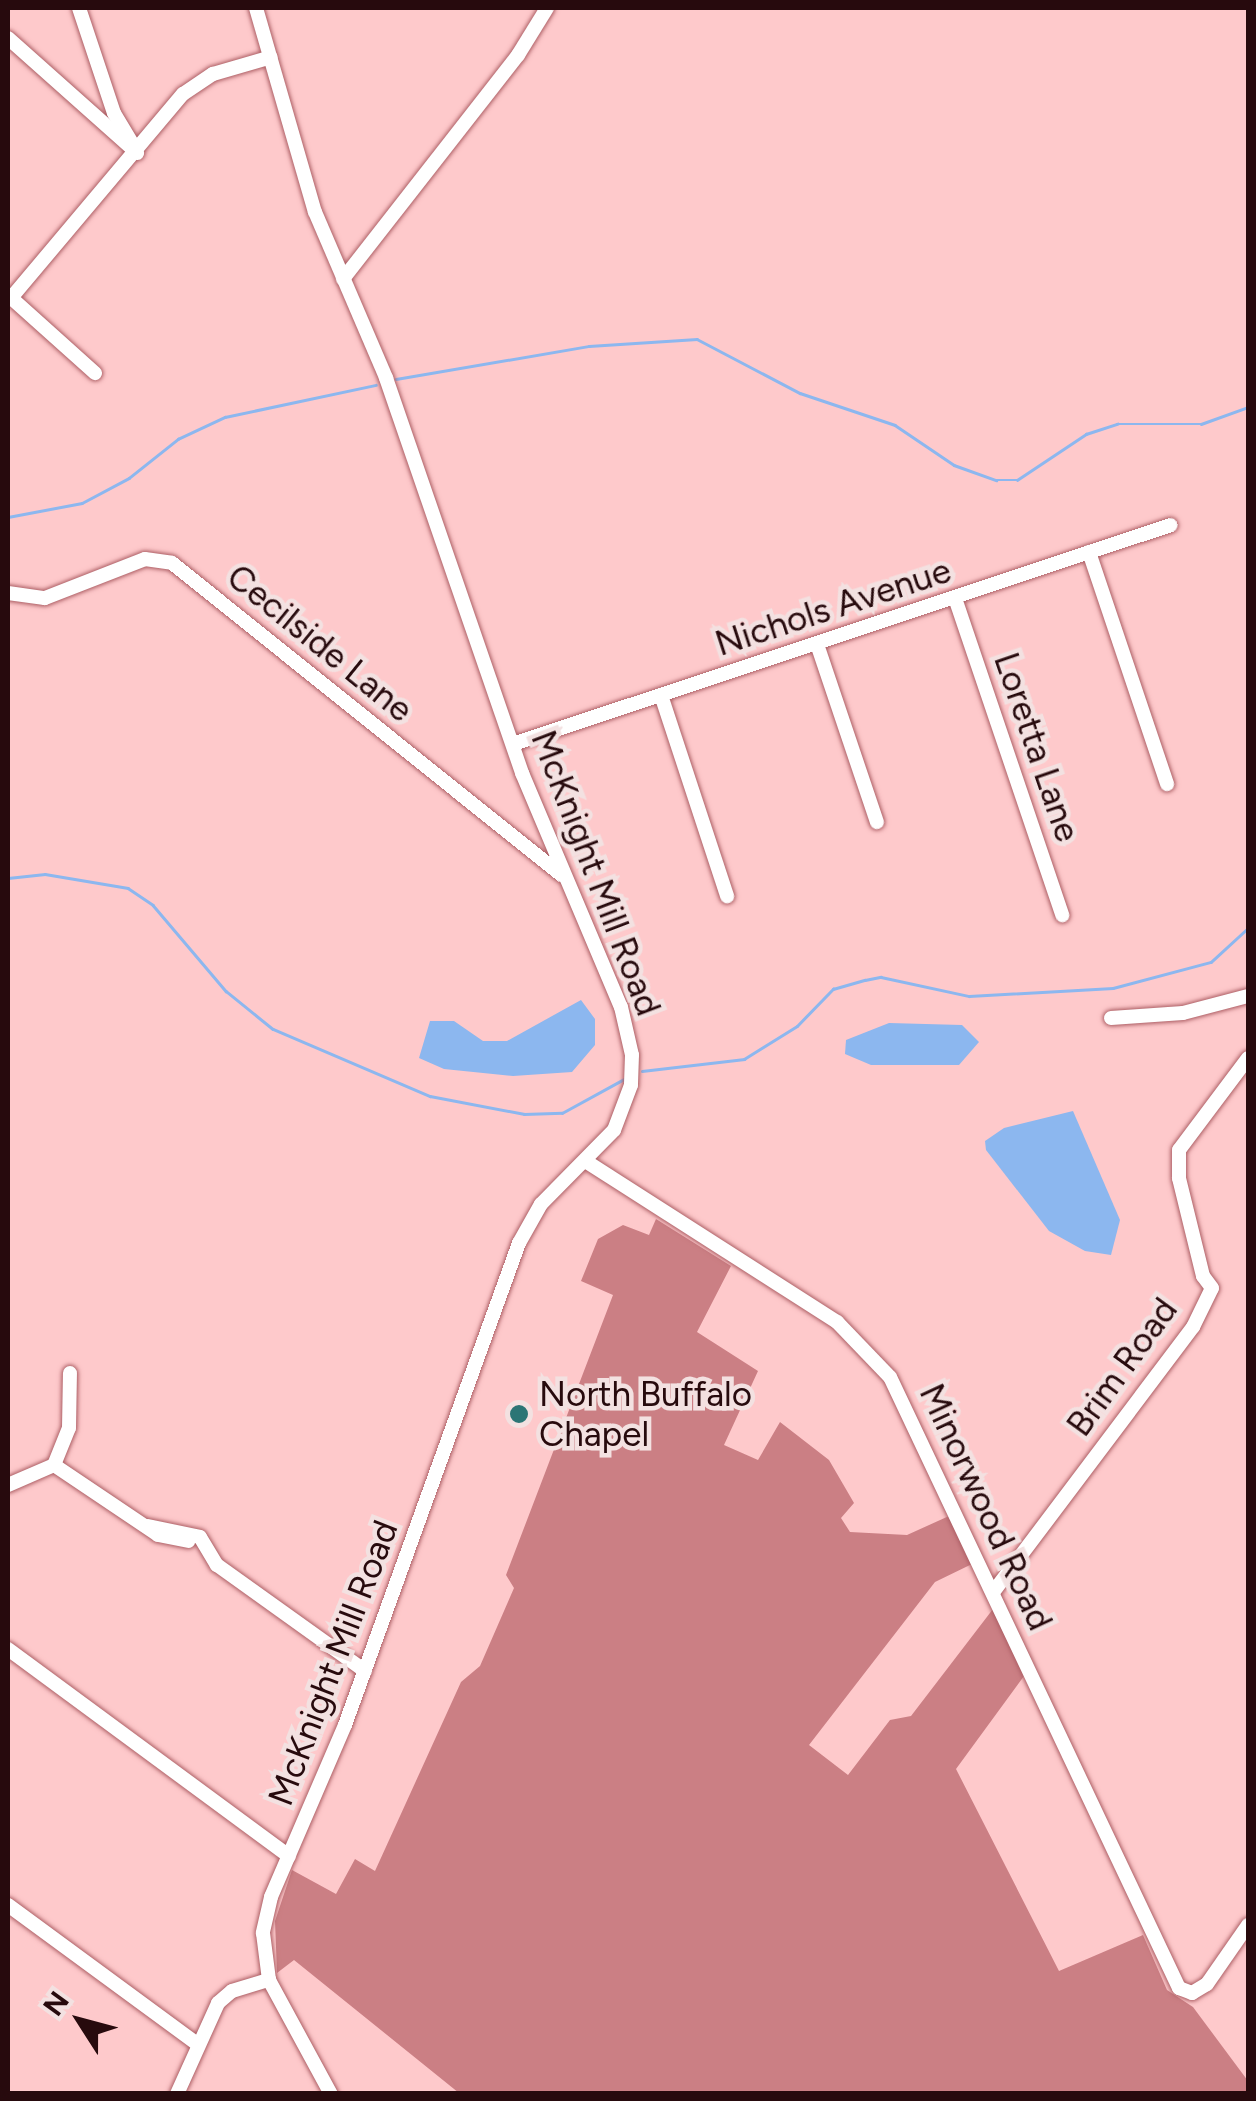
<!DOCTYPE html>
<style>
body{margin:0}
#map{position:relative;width:1256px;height:2101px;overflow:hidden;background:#fec9cb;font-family:Figtree,sans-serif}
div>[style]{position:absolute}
.forest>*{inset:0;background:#cb7f84}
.water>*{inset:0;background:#8cb7ef}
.stream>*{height:2.5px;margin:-1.25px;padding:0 1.25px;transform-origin:1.25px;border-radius:1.25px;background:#8cb7ef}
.roads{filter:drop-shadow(0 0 2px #ad5f65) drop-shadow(0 0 2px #ad5f65)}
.minor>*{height:14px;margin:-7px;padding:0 7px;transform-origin:7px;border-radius:7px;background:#fff}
.dots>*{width:28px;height:28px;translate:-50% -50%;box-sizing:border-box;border:5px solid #f3e1e1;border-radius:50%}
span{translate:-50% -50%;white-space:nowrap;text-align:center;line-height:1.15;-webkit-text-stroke:9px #f3e1e1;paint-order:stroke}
.street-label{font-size:35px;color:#270a0d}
.poi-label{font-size:35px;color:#270a0d}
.left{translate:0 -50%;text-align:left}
.frame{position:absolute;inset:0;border:10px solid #270a0d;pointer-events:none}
.north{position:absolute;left:30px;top:1971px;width:100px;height:100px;-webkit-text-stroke:8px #f3e1e1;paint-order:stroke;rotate:306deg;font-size:28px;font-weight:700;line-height:40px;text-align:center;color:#270a0d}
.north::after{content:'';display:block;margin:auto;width:35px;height:45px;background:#270a0d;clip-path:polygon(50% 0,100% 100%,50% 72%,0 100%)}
</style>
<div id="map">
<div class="forest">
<div style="clip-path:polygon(656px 1219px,731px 1266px,697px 1332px,758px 1371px,724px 1445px,758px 1460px,780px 1422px,829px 1460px,854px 1503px,841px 1518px,850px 1532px,907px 1535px,949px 1516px,972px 1564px,935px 1582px,809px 1745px,848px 1775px,890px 1720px,911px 1716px,993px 1609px,1024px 1676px,956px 1769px,1059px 1971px,1143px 1935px,1167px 1990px,1193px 2007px,1248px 2081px,1248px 2093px,459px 2093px,294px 1960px,277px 1973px,275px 1921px,292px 1870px,336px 1894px,355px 1859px,375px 1871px,461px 1682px,480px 1666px,514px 1588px,506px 1575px,613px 1295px,581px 1281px,598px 1239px,623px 1225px,649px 1235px)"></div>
</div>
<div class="water">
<div style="clip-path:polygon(581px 1000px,595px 1019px,595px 1045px,572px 1072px,513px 1076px,444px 1069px,419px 1058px,430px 1021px,454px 1021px,483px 1041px,507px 1041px)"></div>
<div style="clip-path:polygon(889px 1023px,962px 1025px,979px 1042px,959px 1065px,871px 1065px,845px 1054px,846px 1040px)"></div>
<div style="clip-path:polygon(1073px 1111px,1120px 1220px,1111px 1255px,1085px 1251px,1049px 1231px,986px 1150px,985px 1141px,1004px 1128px)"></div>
</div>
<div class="stream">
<div style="left:396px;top:379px;width:196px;rotate:-9.7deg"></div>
<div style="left:589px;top:346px;width:108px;rotate:-3.7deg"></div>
<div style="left:697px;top:339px;width:116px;rotate:27.7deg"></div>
<div style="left:800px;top:393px;width:100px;rotate:18.6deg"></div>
<div style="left:895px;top:425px;width:71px;rotate:34.1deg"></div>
<div style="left:954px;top:465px;width:45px;rotate:19.7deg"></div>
<div style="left:996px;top:480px;width:21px"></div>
<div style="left:1017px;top:480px;width:83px;rotate:-33.7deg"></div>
<div style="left:1086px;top:434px;width:33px;rotate:-18deg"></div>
<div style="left:1117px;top:424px;width:84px"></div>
<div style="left:1201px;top:424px;width:50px;rotate:-19.9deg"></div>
<div style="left:8px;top:517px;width:75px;rotate:-10.7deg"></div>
<div style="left:82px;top:503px;width:53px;rotate:-28deg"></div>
<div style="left:129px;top:478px;width:63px;rotate:-38.5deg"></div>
<div style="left:178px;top:439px;width:52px;rotate:-25.1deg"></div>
<div style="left:225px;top:417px;width:154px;rotate:-12deg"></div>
<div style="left:8px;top:878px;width:37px;rotate:-6deg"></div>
<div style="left:45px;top:874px;width:84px;rotate:9.6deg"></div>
<div style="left:128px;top:888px;width:30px;rotate:34deg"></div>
<div style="left:153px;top:905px;width:113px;rotate:49.7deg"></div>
<div style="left:226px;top:991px;width:60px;rotate:39deg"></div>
<div style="left:273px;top:1029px;width:171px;rotate:23.1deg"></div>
<div style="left:430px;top:1096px;width:96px;rotate:10.8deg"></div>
<div style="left:524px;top:1114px;width:38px;rotate:-2deg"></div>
<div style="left:562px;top:1113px;width:71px;rotate:-28.7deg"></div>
<div style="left:642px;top:1071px;width:103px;rotate:-6.7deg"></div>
<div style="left:744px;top:1059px;width:62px;rotate:-31.9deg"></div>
<div style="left:797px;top:1026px;width:52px;rotate:-45.8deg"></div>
<div style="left:833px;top:989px;width:33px;rotate:-16deg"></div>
<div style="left:865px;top:980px;width:16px;rotate:-11deg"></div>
<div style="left:881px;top:977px;width:90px;rotate:12.2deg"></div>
<div style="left:969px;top:996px;width:144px;rotate:-3.2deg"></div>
<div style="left:1113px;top:988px;width:101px;rotate:-14.9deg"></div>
<div style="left:1211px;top:962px;width:50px;rotate:-42.6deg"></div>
</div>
<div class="roads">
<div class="minor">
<div style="left:79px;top:8px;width:111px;rotate:71.6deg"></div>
<div style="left:114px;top:113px;width:35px;rotate:59deg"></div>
<div style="left:256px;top:8px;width:212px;rotate:73.9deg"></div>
<div style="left:315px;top:212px;width:181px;rotate:66.8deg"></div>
<div style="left:386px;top:378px;width:418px;rotate:71deg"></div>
<div style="left:522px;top:773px;width:254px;rotate:67.1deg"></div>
<div style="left:621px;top:1007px;width:49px;rotate:77.1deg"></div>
<div style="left:632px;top:1055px;width:30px;rotate:92deg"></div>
<div style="left:631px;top:1085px;width:48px;rotate:110.7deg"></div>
<div style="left:614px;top:1130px;width:104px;rotate:134.6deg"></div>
<div style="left:541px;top:1204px;width:45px;rotate:119.4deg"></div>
<div style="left:519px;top:1243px;width:512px;rotate:109.85deg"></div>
<div style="left:345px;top:1725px;width:187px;rotate:113.3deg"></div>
<div style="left:271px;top:1897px;width:37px;rotate:103deg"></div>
<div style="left:263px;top:1933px;width:47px;rotate:82.7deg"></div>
<div style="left:269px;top:1980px;width:130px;rotate:61.5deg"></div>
<div style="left:8px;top:38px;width:173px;rotate:41.7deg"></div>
<div style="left:343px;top:279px;width:284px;rotate:-52deg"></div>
<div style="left:518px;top:55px;width:55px;rotate:-58.3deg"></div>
<div style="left:8px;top:295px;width:117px;rotate:41.9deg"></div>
<div style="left:11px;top:298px;width:267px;rotate:-49.9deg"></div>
<div style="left:183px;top:94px;width:36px;rotate:-34deg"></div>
<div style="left:213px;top:74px;width:60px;rotate:-16.3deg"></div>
<div style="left:1089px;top:552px;width:245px;rotate:71.4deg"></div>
<div style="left:8px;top:593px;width:37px;rotate:8deg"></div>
<div style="left:45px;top:598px;width:107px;rotate:-21.3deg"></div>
<div style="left:145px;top:559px;width:27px;rotate:8deg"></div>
<div style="left:172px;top:563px;width:499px;rotate:38.7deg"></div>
<div style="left:955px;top:598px;width:335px;rotate:71.3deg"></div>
<div style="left:817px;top:644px;width:188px;rotate:71.4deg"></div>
<div style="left:661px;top:695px;width:212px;rotate:71.8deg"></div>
<div style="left:513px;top:744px;width:693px;rotate:-18.41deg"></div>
<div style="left:1111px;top:1018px;width:72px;rotate:-4deg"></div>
<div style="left:1183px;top:1013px;width:67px;rotate:-14.7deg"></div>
<div style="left:587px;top:1162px;width:297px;rotate:32.6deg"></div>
<div style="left:837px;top:1322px;width:76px;rotate:46.1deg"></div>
<div style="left:890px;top:1377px;width:676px;rotate:64.69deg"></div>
<div style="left:1179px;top:1988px;width:14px;rotate:21deg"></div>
<div style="left:1192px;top:1993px;width:17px;rotate:-31deg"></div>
<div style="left:1207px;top:1984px;width:72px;rotate:-55.2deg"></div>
<div style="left:54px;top:1465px;width:40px;rotate:-68deg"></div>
<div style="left:69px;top:1428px;width:55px;rotate:-89deg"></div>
<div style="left:8px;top:1485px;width:50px;rotate:-23.5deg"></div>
<div style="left:54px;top:1465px;width:125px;rotate:33.9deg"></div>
<div style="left:158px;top:1535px;width:31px;rotate:11deg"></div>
<div style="left:148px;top:1526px;width:53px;rotate:11.9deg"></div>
<div style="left:200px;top:1537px;width:33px;rotate:59deg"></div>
<div style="left:217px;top:1565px;width:182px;rotate:35.6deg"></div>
<div style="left:994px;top:1591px;width:331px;rotate:-53deg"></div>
<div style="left:1193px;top:1327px;width:43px;rotate:-64deg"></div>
<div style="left:1212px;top:1288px;width:15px;rotate:-127deg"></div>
<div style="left:1203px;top:1276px;width:101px;rotate:-103.8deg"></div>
<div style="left:1179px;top:1178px;width:28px;rotate:-90deg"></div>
<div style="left:1179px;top:1150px;width:115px;rotate:-53.1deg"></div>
<div style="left:8px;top:1649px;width:349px;rotate:36.4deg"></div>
<div style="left:8px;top:1905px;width:235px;rotate:36.3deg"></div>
<div style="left:177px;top:2094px;width:100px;rotate:-65.7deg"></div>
<div style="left:218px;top:2003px;width:18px;rotate:-41deg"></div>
<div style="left:232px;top:1991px;width:39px;rotate:-17deg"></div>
</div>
</div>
<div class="dots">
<div style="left:519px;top:1414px;background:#2b7575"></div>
</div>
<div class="street-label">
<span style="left:833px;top:607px;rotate:-18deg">Nichols Avenue</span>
<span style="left:320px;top:643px;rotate:39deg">Cecilside Lane</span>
<span style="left:1037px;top:747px;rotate:71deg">Loretta Lane</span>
<span style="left:596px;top:873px;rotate:69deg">McKnight Mill Road</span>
<span style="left:1122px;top:1367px;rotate:-54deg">Brim Road</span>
<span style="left:986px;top:1507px;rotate:65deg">Minorwood Road</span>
<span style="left:333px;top:1663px;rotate:-69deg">McKnight Mill Road</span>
</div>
<div class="poi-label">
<span class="left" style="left:539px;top:1414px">North Buffalo<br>Chapel</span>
</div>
<div class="frame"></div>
<div class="north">N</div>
</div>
